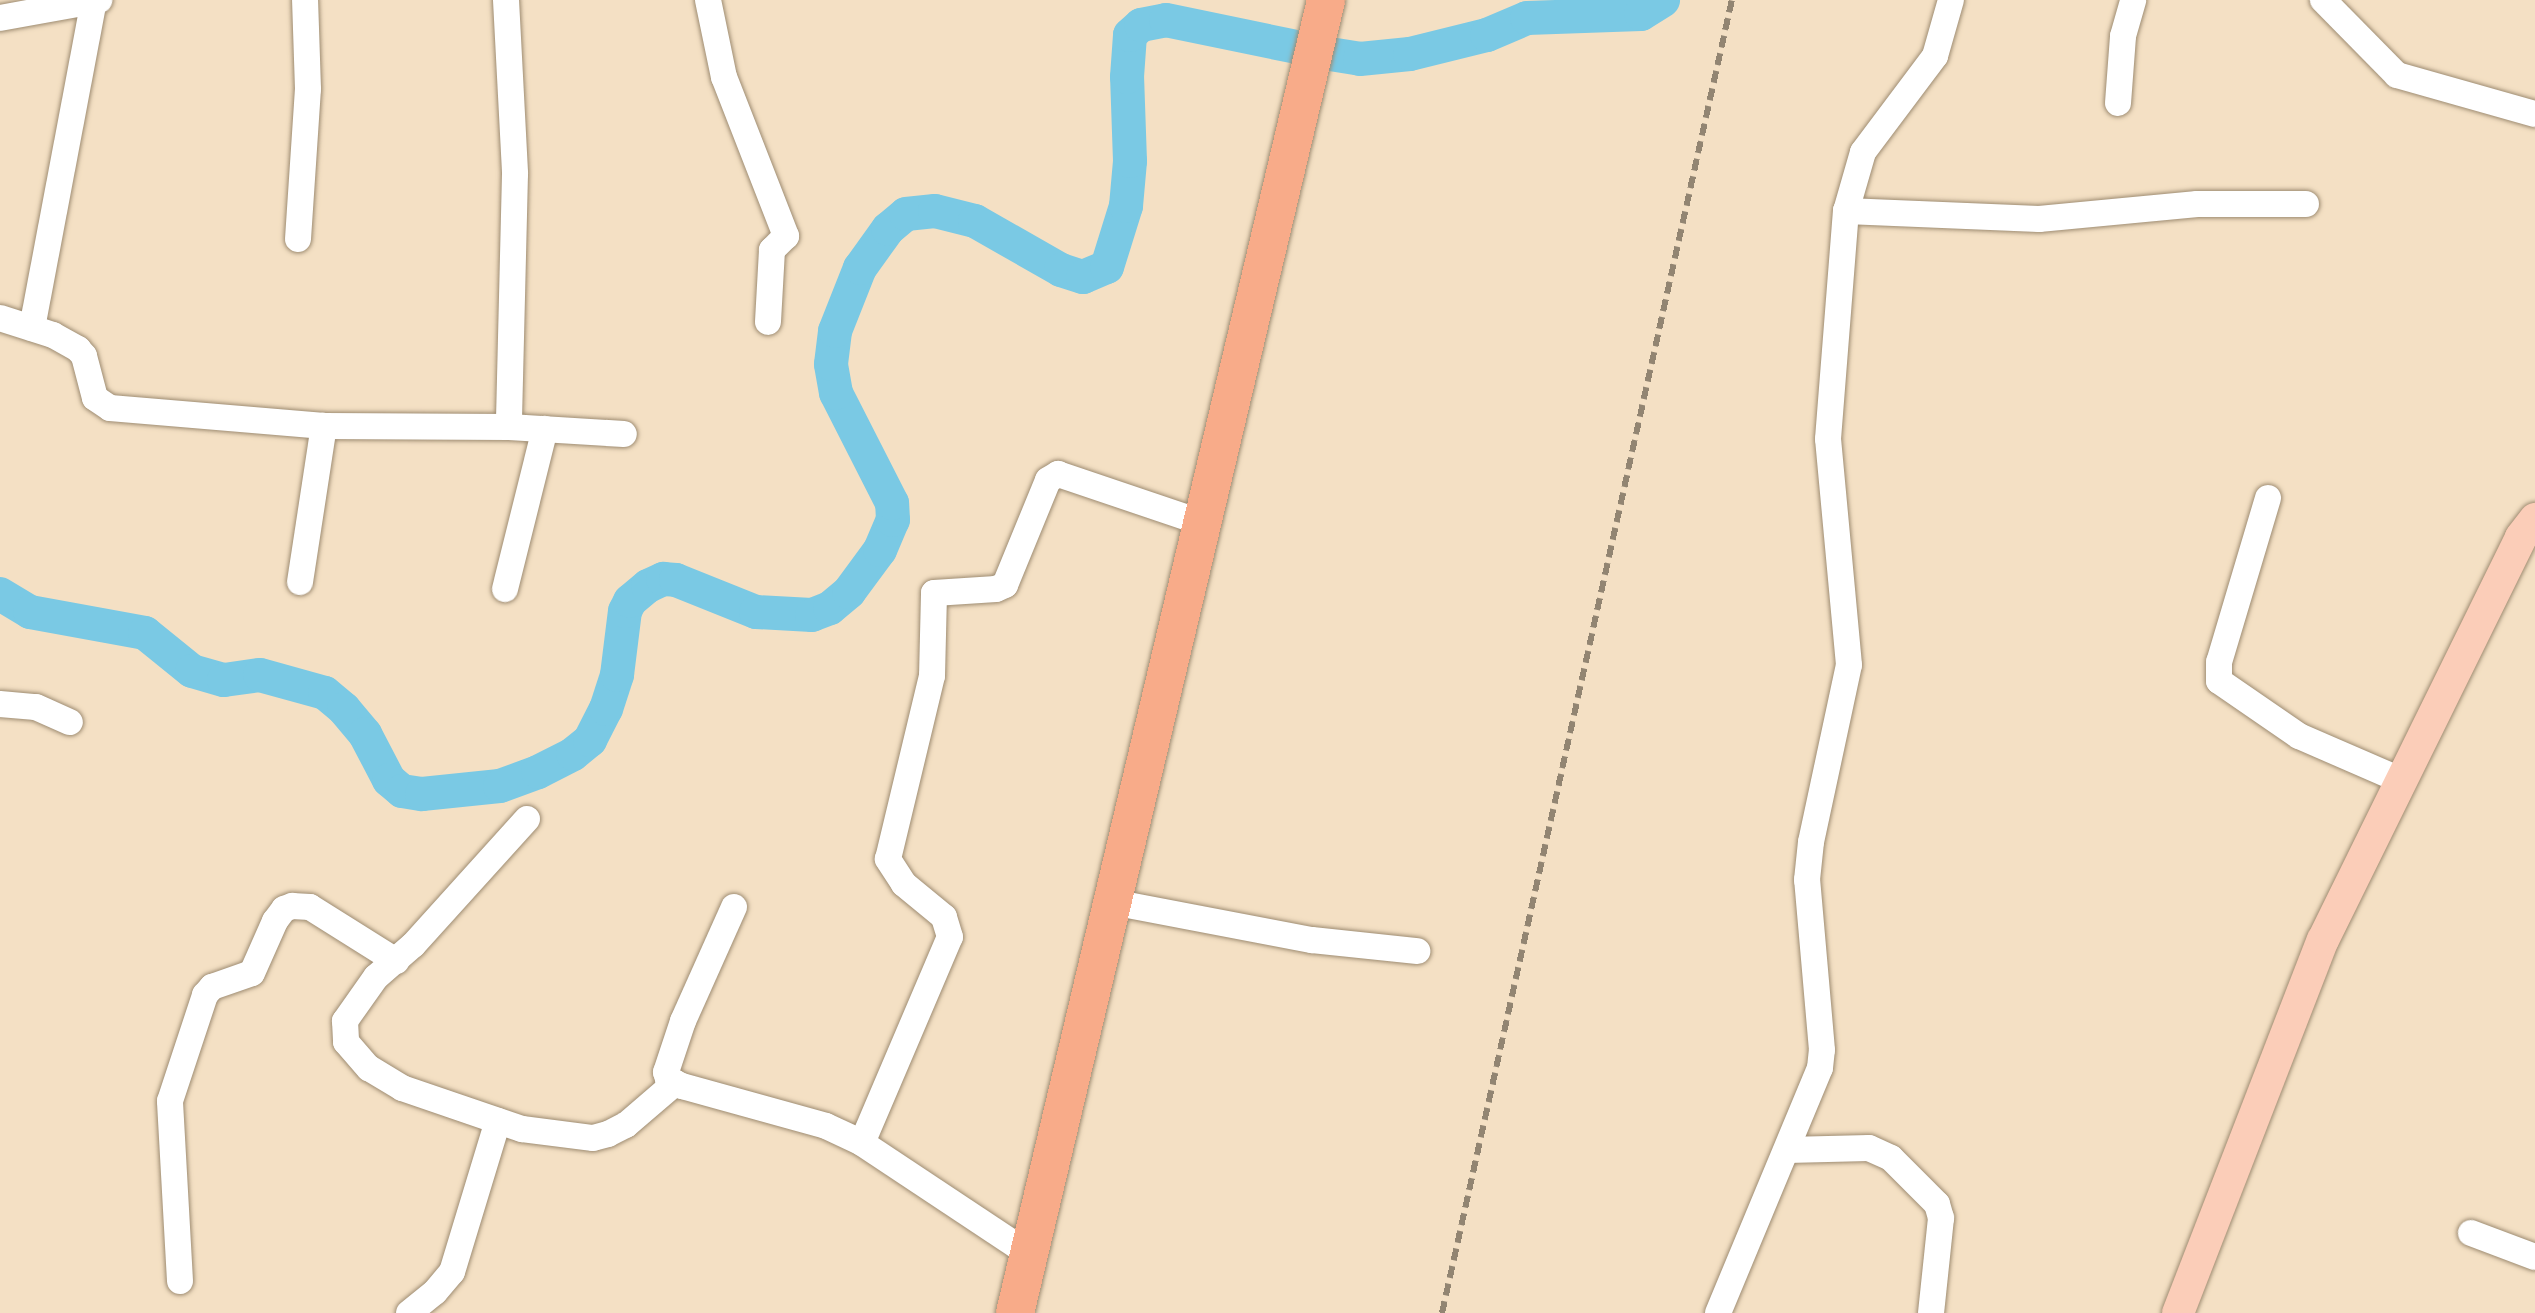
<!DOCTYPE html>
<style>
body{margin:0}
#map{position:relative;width:2535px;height:1313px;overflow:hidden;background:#f4e0c4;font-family:"DejaVu Sans",sans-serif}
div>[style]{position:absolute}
.river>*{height:34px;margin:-17px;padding:0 17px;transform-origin:17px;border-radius:17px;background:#7ac9e4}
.roads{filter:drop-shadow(0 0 2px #9e8c72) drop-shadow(0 0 2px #9e8c72)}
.minor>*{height:26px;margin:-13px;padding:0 13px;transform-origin:13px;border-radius:13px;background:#fff}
.major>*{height:32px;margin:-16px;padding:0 16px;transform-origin:16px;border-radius:16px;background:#fbcdb8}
.highway>*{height:38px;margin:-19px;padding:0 19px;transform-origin:19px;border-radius:19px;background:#f8ab89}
.rail>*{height:6px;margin-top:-3px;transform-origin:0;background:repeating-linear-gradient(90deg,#928572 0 12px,transparent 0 18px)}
span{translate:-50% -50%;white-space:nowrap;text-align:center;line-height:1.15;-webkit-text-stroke:8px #feeed7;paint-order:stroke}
</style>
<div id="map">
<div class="river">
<div style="left:1330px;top:54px;width:30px;rotate:9deg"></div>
<div style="left:1360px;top:59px;width:50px;rotate:-5.7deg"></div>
<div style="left:1410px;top:54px;width:79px;rotate:-13.9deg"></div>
<div style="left:1487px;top:35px;width:43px;rotate:-23deg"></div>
<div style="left:1527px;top:18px;width:114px;rotate:-2deg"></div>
<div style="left:1641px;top:14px;width:26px;rotate:-32deg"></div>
<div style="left:0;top:594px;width:35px;rotate:31deg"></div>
<div style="left:30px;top:612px;width:117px;rotate:10.3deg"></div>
<div style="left:145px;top:633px;width:60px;rotate:39deg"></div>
<div style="left:192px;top:671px;width:33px;rotate:16deg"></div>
<div style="left:224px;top:680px;width:36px;rotate:-8deg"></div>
<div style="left:260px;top:675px;width:67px;rotate:15.5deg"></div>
<div style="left:325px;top:693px;width:25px;rotate:40deg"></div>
<div style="left:344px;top:709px;width:33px;rotate:50deg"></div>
<div style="left:365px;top:734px;width:52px;rotate:62.4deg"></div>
<div style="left:389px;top:780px;width:17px;rotate:40deg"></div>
<div style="left:402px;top:791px;width:20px;rotate:9deg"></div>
<div style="left:422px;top:794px;width:78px;rotate:-5.9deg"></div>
<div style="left:500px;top:786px;width:40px;rotate:-20.2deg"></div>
<div style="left:538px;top:772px;width:39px;rotate:-27deg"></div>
<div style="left:573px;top:754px;width:22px;rotate:-39deg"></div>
<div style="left:590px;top:740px;width:35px;rotate:-63deg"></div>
<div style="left:606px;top:709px;width:36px;rotate:-72deg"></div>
<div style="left:617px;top:675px;width:64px;rotate:-82.9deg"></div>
<div style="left:625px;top:611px;width:11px;rotate:-63deg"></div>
<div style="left:630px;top:601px;width:23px;rotate:-40deg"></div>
<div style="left:648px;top:586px;width:17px;rotate:-25deg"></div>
<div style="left:663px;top:579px;width:13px;rotate:4deg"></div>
<div style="left:676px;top:580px;width:86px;rotate:21.8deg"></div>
<div style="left:756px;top:612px;width:56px;rotate:3.1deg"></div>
<div style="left:812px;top:615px;width:19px;rotate:-21deg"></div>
<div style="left:830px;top:608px;width:25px;rotate:-40deg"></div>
<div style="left:849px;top:592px;width:52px;rotate:-53.6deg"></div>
<div style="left:880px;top:550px;width:33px;rotate:-67deg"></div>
<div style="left:893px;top:520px;width:17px;rotate:-93deg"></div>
<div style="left:892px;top:503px;width:123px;rotate:-117deg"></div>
<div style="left:836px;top:393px;width:29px;rotate:-100deg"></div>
<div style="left:831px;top:364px;width:33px;rotate:-83deg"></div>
<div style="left:835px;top:331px;width:68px;rotate:-68.4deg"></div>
<div style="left:860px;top:268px;width:48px;rotate:-54.3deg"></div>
<div style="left:888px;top:229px;width:23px;rotate:-40deg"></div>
<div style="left:906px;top:214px;width:29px;rotate:-6deg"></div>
<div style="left:935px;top:211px;width:41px;rotate:14deg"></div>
<div style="left:975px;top:221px;width:99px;rotate:29.7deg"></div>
<div style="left:1061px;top:270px;width:23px;rotate:18deg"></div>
<div style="left:1083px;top:277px;width:26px;rotate:-23deg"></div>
<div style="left:1107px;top:267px;width:64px;rotate:-72.7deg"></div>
<div style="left:1126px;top:206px;width:45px;rotate:-84.9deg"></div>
<div style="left:1130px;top:161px;width:84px;rotate:-92deg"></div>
<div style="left:1127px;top:77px;width:42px;rotate:-85.9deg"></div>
<div style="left:1130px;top:35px;width:15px;rotate:-42deg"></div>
<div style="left:1141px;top:25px;width:25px;rotate:-11deg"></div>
<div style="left:1166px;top:20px;width:129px;rotate:11.7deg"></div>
</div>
<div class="roads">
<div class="minor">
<div style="left:506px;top:0;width:174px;rotate:87deg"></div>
<div style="left:515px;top:174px;width:253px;rotate:91.4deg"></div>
<div style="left:708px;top:0;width:79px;rotate:78.3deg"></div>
<div style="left:724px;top:77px;width:171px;rotate:68.7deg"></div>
<div style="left:786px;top:236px;width:20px;rotate:135deg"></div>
<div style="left:772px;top:250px;width:72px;rotate:93.2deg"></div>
<div style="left:2323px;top:0;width:105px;rotate:45.4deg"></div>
<div style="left:2397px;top:75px;width:143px;rotate:15.8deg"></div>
<div style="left:0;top:18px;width:101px;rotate:-10.3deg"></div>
<div style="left:2118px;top:103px;width:67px;rotate:-85.7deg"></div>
<div style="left:2123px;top:36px;width:37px;rotate:-74deg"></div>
<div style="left:1846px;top:211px;width:193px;rotate:2.4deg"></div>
<div style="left:2039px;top:219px;width:159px;rotate:-5.4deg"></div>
<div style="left:2197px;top:204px;width:109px"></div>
<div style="left:298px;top:239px;width:150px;rotate:-86.2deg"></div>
<div style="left:308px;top:89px;width:89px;rotate:-91.9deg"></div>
<div style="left:0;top:318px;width:56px;rotate:17.8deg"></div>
<div style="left:53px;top:335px;width:29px;rotate:29deg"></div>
<div style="left:78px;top:349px;width:9px;rotate:49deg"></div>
<div style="left:84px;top:356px;width:43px;rotate:75.3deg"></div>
<div style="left:95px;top:398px;width:18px;rotate:34deg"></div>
<div style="left:110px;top:408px;width:215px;rotate:4.8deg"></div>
<div style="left:324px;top:426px;width:185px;rotate:0.3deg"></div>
<div style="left:509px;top:427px;width:115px;rotate:3.5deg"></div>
<div style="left:32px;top:328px;width:333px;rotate:-79.3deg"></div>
<div style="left:2268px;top:498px;width:171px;rotate:106.6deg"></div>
<div style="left:2219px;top:662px;width:19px;rotate:90deg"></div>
<div style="left:2219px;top:681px;width:97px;rotate:34.5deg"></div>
<div style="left:2299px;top:736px;width:110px;rotate:23.5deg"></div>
<div style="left:300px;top:582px;width:158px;rotate:-81.3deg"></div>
<div style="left:505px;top:589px;width:165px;rotate:-76deg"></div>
<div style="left:0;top:704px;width:36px;rotate:5deg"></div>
<div style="left:36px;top:707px;width:37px;rotate:24deg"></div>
<div style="left:527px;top:819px;width:170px;rotate:132.1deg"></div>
<div style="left:413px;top:945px;width:49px;rotate:139.1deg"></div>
<div style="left:376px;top:977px;width:54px;rotate:125.2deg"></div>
<div style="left:345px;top:1021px;width:21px;rotate:87deg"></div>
<div style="left:346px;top:1042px;width:35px;rotate:49deg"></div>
<div style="left:369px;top:1068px;width:39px;rotate:31deg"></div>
<div style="left:402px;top:1088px;width:127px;rotate:18.9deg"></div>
<div style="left:522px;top:1129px;width:72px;rotate:7.2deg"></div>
<div style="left:593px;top:1138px;width:16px;rotate:-15deg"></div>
<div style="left:608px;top:1134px;width:20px;rotate:-27deg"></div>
<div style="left:626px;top:1125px;width:65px;rotate:-40.6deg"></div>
<div style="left:1112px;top:902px;width:204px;rotate:10.8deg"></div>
<div style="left:1312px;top:940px;width:106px;rotate:6deg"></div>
<div style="left:734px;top:907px;width:125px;rotate:114.1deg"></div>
<div style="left:683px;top:1021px;width:54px;rotate:108.4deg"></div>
<div style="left:666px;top:1072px;width:7px;rotate:74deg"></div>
<div style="left:668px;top:1079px;width:16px;rotate:27deg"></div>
<div style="left:682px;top:1086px;width:149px;rotate:15.5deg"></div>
<div style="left:826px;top:1126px;width:40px;rotate:25deg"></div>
<div style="left:862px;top:1143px;width:201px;rotate:33.6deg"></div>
<div style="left:862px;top:1143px;width:224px;rotate:-66.9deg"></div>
<div style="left:950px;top:937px;width:21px;rotate:-107deg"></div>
<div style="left:944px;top:917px;width:52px;rotate:-140.5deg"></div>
<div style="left:904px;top:884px;width:30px;rotate:-123deg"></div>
<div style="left:888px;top:859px;width:188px;rotate:-76.5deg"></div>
<div style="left:932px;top:676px;width:83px;rotate:-88.6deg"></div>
<div style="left:934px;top:593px;width:62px;rotate:-3.7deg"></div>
<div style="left:996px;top:589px;width:10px;rotate:-24deg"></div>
<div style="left:1005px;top:585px;width:113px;rotate:-67.7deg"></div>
<div style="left:1048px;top:480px;width:12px;rotate:-31deg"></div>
<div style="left:1058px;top:474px;width:153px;rotate:18.7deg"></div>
<div style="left:1787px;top:1150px;width:82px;rotate:-1.4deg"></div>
<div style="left:1869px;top:1148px;width:24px;rotate:24deg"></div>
<div style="left:1891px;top:1158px;width:65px;rotate:45deg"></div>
<div style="left:1937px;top:1204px;width:15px;rotate:74deg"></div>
<div style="left:1941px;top:1218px;width:96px;rotate:96deg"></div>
<div style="left:2471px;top:1233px;width:68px;rotate:20.6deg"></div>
<div style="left:180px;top:1281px;width:180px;rotate:-93.2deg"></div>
<div style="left:170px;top:1101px;width:112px;rotate:-71.7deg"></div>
<div style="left:205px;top:995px;width:11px;rotate:-49deg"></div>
<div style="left:212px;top:987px;width:42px;rotate:-19.3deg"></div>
<div style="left:252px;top:973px;width:57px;rotate:-66.1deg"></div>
<div style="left:275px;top:921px;width:15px;rotate:-53deg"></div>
<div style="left:284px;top:909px;width:9px;rotate:-21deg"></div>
<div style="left:292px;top:906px;width:18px;rotate:3deg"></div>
<div style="left:310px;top:907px;width:102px;rotate:32.1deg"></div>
<div style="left:409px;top:1313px;width:33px;rotate:-39deg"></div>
<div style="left:435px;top:1292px;width:26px;rotate:-50deg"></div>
<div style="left:452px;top:1272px;width:158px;rotate:-73.1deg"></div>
<div style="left:1718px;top:1313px;width:265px;rotate:-67.4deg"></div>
<div style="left:1820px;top:1068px;width:18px;rotate:-84deg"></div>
<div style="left:1822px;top:1050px;width:171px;rotate:-95deg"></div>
<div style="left:1807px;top:880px;width:38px;rotate:-84deg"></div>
<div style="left:1811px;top:842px;width:181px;rotate:-77.9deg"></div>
<div style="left:1849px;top:665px;width:227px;rotate:-95.3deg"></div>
<div style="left:1828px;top:439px;width:229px;rotate:-85.5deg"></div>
<div style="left:1846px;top:211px;width:61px;rotate:-73.9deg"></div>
<div style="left:1863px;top:152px;width:120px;rotate:-53.1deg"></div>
<div style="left:1935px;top:56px;width:58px;rotate:-74.1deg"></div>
</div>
<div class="major">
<div style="left:2178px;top:1313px;width:400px;rotate:-68.8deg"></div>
<div style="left:2323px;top:940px;width:449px;rotate:-63.8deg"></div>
<div style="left:2521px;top:537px;width:23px;rotate:-52deg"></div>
</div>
<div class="highway">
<div style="left:1015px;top:1313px;width:1349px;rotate:-76.67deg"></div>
</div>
</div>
<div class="rail">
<div style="left:1442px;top:1313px;width:1345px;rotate:-77.55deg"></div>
</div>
</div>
